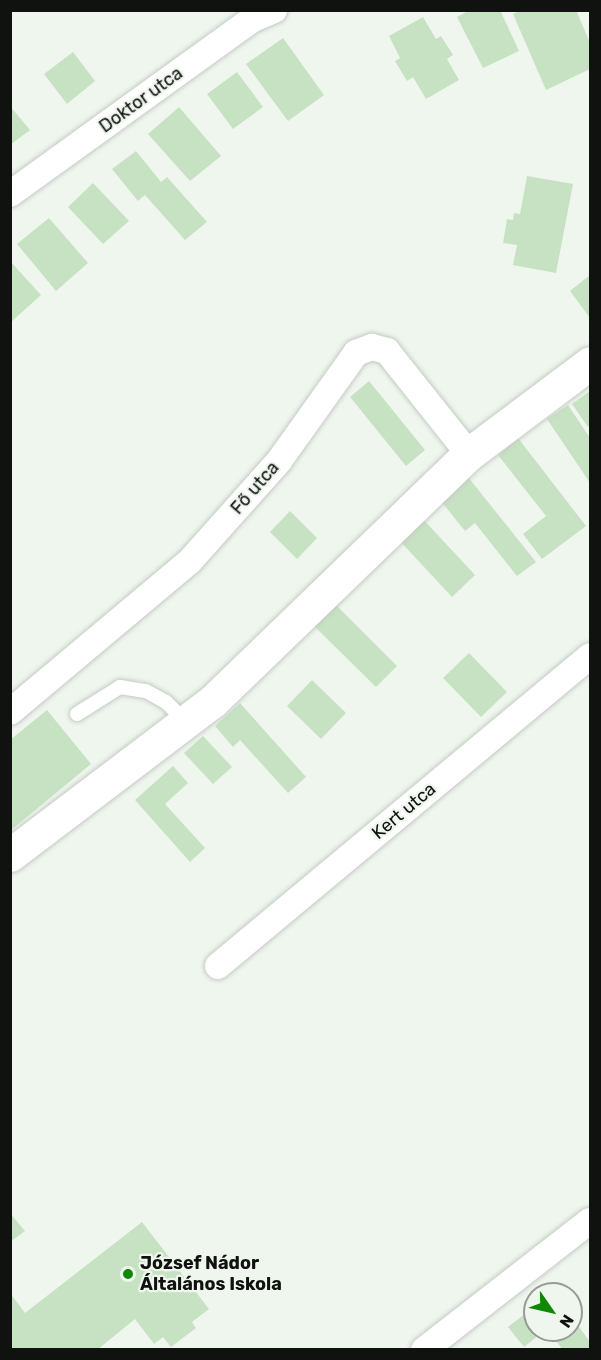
<!DOCTYPE html>
<meta charset="utf-8">
<style>
body{margin:0}
#map{position:relative;width:601px;height:1360px;overflow:hidden;background:#eff6ee;font-family:Rubik,sans-serif}
div>[style]{position:absolute}
.building>*{inset:0;background:#c7e2c3}
.roads{filter:drop-shadow(0 0 2px #c4cbc4) drop-shadow(0 0 2px #c4cbc4)}
.lane>*{height:14px;margin:-7px;padding:0 7px;transform-origin:7px;border-radius:7px;background:#fff}
.street>*{height:26px;margin:-13px;padding:0 13px;transform-origin:13px;border-radius:13px;background:#fff}
.secondary>*{height:33px;margin:-16.5px;padding:0 16.5px;transform-origin:16.5px;border-radius:16.5px;background:#fff}
.dots>*{width:16px;height:16px;translate:-50% -50%;box-sizing:border-box;border:3px solid #eff6ee;border-radius:50%}
span{translate:-50% -50%;white-space:nowrap;text-align:center;line-height:1.15;-webkit-text-stroke:4.5px #eff6ee;paint-order:stroke}
.street-label{font-size:18px;color:#10120f}
.poi-label{font-size:18px;color:#10120f;font-weight:700}
.left{translate:0 -50%;text-align:left}
.frame{position:absolute;inset:0;border:12px solid #10120f;pointer-events:none}
.north{position:absolute;left:523px;top:1282px;width:60px;height:60px;box-sizing:border-box;background:#eff6ee;border:2px solid #969b95;border-radius:50%;rotate:124deg;font-size:16px;font-weight:700;line-height:24px;text-align:center;color:#10120f}
.north::after{content:'';display:block;margin:auto;width:21px;height:27px;background:#108705;clip-path:polygon(50% 0,100% 100%,50% 72%,0 100%)}
</style>
<div id="map">
<div class="building">
<div style="clip-path:polygon(470px 10px,500px 10px,519px 51px,483px 68px,457px 17px)"></div>
<div style="clip-path:polygon(521px 10px,576px 10px,590px 43px,590px 69px,546px 90px,513px 14px)"></div>
<div style="clip-path:polygon(423px 17px,436px 39px,441px 36px,453px 55px,447px 59px,459px 80px,426px 99px,413px 77px,407px 81px,395px 61px,400px 58px,389px 36px)"></div>
<div style="clip-path:polygon(283px 38px,324px 95px,288px 121px,246px 64px)"></div>
<div style="clip-path:polygon(73px 52px,95px 81px,67px 104px,44px 74px)"></div>
<div style="clip-path:polygon(237px 72px,263px 107px,233px 129px,207px 94px)"></div>
<div style="clip-path:polygon(10px 106px,30px 130px,10px 145px)"></div>
<div style="clip-path:polygon(179px 107px,221px 156px,190px 181px,148px 134px)"></div>
<div style="clip-path:polygon(136px 151px,161px 182px,167px 177px,207px 222px,185px 240px,145px 195px,138px 201px,112px 169px)"></div>
<div style="clip-path:polygon(527px 176px,573px 184px,556px 273px,513px 265px,517px 245px,503px 243px,507px 219px,513px 220px,514px 213px,520px 214px)"></div>
<div style="clip-path:polygon(93px 183px,129px 221px,103px 244px,68px 207px)"></div>
<div style="clip-path:polygon(49px 218px,88px 263px,56px 291px,17px 244px)"></div>
<div style="clip-path:polygon(10px 261px,41px 295px,10px 323px)"></div>
<div style="clip-path:polygon(590px 275px,590px 318px,570px 291px)"></div>
<div style="clip-path:polygon(369px 381px,425px 450px,406px 466px,350px 397px)"></div>
<div style="clip-path:polygon(590px 391px,590px 425px,588px 427px,572px 404px)"></div>
<div style="clip-path:polygon(568px 405px,590px 438px,590px 483px,547px 419px)"></div>
<div style="clip-path:polygon(518px 438px,586px 526px,542px 559px,523px 534px,546px 516px,498px 455px)"></div>
<div style="clip-path:polygon(468px 477px,536px 562px,517px 576px,475px 523px,465px 531px,440px 500px)"></div>
<div style="clip-path:polygon(290px 511px,317px 538px,297px 559px,270px 532px)"></div>
<div style="clip-path:polygon(421px 517px,475px 575px,452px 597px,398px 539px)"></div>
<div style="clip-path:polygon(335px 604px,397px 666px,376px 687px,313px 625px)"></div>
<div style="clip-path:polygon(469px 653px,507px 692px,481px 717px,443px 678px)"></div>
<div style="clip-path:polygon(312px 680px,346px 713px,321px 739px,287px 706px)"></div>
<div style="clip-path:polygon(240px 703px,306px 777px,288px 793px,240px 740px,233px 747px,215px 726px)"></div>
<div style="clip-path:polygon(47px 710px,91px 764px,10px 831px,10px 740px)"></div>
<div style="clip-path:polygon(203px 736px,232px 767px,213px 784px,184px 753px)"></div>
<div style="clip-path:polygon(173px 766px,188px 783px,165px 804px,205px 848px,190px 862px,135px 800px)"></div>
<div style="clip-path:polygon(10px 1213px,25px 1231px,10px 1242px)"></div>
<div style="clip-path:polygon(142px 1222px,209px 1309px,192px 1322px,196px 1328px,171px 1347px,163px 1337px,154px 1344px,135px 1319px,97px 1350px,10px 1350px,10px 1293px,25px 1313px)"></div>
<div style="clip-path:polygon(535px 1306px,535px 1330px,545px 1330px,524px 1347px,508px 1327px)"></div>
<div style="clip-path:polygon(571px 1316px,590px 1342px,590px 1350px,563px 1350px,550px 1333px,571px 1330px)"></div>
</div>
<div class="roads">
<div class="lane">
<div style="left:77px;top:714px;width:51px;rotate:-32.1deg"></div>
<div style="left:120px;top:687px;width:26px;rotate:9deg"></div>
<div style="left:146px;top:691px;width:23px;rotate:29deg"></div>
<div style="left:166px;top:702px;width:28px;rotate:45deg"></div>
</div>
<div class="street">
<div style="left:10px;top:194px;width:299px;rotate:-35.8deg"></div>
<div style="left:253px;top:19px;width:23px;rotate:-23deg"></div>
<div style="left:10px;top:712px;width:235px;rotate:-40deg"></div>
<div style="left:190px;top:561px;width:134px;rotate:-48.3deg"></div>
<div style="left:279px;top:461px;width:133px;rotate:-54.5deg"></div>
<div style="left:356px;top:353px;width:17px;rotate:-21deg"></div>
<div style="left:372px;top:347px;width:16px;rotate:15deg"></div>
<div style="left:387px;top:351px;width:132px;rotate:51.5deg"></div>
<div style="left:218px;top:966px;width:484px;rotate:-39.8deg"></div>
<div style="left:424px;top:1350px;width:210px;rotate:-37.9deg"></div>
</div>
<div class="secondary">
<div style="left:10px;top:855px;width:255px;rotate:-37.2deg"></div>
<div style="left:213px;top:701px;width:356px;rotate:-44deg"></div>
<div style="left:469px;top:454px;width:151px;rotate:-36.9deg"></div>
</div>
</div>
<div class="dots">
<div style="left:128px;top:1274px;background:#108705"></div>
</div>
<div class="street-label">
<span style="left:141px;top:100px;rotate:-36deg">Doktor utca</span>
<span style="left:255px;top:488px;rotate:-49deg">Fő utca</span>
<span style="left:404px;top:811px;rotate:-40deg">Kert utca</span>
</div>
<div class="poi-label">
<span class="left" style="left:140px;top:1274px">József Nádor<br>Általános Iskola</span>
</div>
<div class="frame"></div>
<div class="north">N</div>
</div>
